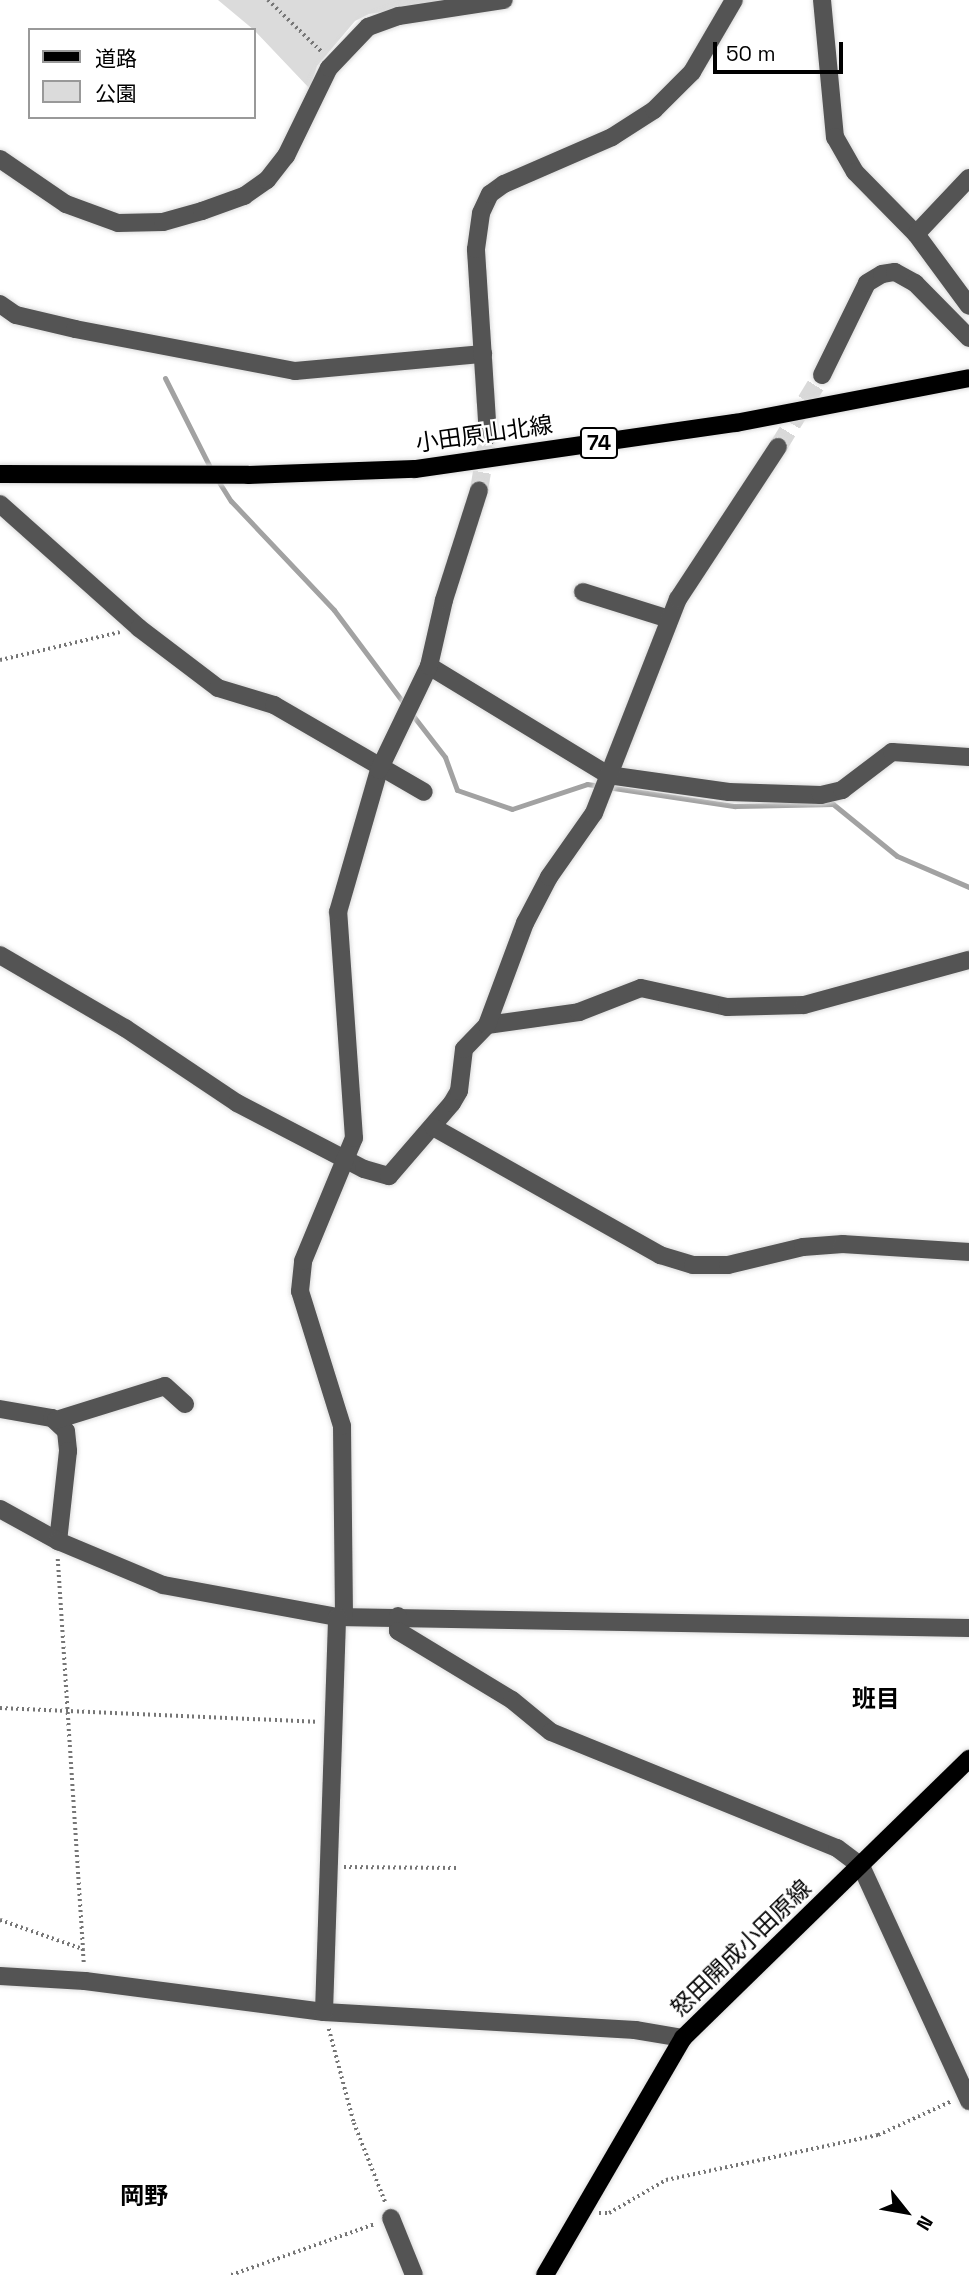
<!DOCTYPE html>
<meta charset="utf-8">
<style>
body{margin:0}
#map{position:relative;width:969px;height:2275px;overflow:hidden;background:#fff;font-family:"Space Grotesk","Noto Sans JP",sans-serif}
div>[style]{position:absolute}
.green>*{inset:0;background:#dbdbdb}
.stream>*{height:5px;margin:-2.5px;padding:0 2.5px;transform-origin:2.5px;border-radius:2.5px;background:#a2a2a2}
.minor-tunnel>*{height:18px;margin-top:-9px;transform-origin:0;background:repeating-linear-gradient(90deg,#d9d9d9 0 18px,transparent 0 27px)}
.path>*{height:3.5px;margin-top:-1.75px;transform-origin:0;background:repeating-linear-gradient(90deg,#767676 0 2px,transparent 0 5.5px)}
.roads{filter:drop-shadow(0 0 2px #dbdbdb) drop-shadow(0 0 2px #dbdbdb)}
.minor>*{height:18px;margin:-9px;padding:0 9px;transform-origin:9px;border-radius:9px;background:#545454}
.major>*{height:18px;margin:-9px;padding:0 9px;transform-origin:9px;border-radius:9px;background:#000}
span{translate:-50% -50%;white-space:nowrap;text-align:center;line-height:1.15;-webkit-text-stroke:5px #fff;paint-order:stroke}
.shield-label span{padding:2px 5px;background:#fff;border:2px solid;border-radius:5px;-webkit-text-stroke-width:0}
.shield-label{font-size:21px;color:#000;font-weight:700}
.street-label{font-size:23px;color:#000}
.neighbourhood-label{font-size:24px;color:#000;font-weight:700}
.legend{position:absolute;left:28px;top:28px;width:228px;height:91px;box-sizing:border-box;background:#fff;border:2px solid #999;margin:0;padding:9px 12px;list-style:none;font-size:21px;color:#000}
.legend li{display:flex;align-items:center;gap:14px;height:35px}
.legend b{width:35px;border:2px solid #999}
.north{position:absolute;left:871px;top:2177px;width:70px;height:70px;-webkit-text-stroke:5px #fff;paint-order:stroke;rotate:121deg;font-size:19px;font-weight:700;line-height:28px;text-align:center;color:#000}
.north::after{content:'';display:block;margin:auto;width:24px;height:32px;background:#000;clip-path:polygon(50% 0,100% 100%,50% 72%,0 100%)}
.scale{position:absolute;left:713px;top:42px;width:130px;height:32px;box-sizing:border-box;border:4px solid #000;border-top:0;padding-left:9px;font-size:21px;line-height:24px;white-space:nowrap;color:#000;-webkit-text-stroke:5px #fff;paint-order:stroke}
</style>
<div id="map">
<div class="green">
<div style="clip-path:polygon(218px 0,463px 0,369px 14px,355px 21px,317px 66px,310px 89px,254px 30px)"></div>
</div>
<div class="stream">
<div style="left:165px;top:378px;width:104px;rotate:63.2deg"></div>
<div style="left:217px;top:479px;width:26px;rotate:58deg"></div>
<div style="left:231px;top:501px;width:150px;rotate:46.6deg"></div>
<div style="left:334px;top:610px;width:119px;rotate:53.2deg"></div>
<div style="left:411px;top:713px;width:56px;rotate:52.3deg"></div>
<div style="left:445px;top:757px;width:35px;rotate:70deg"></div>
<div style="left:457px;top:790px;width:58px;rotate:19.1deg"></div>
<div style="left:512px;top:809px;width:79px;rotate:-18.4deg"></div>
<div style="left:587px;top:784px;width:150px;rotate:8.5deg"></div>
<div style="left:735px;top:806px;width:98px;rotate:-1.2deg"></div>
<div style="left:833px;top:804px;width:82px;rotate:39.1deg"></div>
<div style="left:897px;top:856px;width:78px;rotate:23.3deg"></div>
</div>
<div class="minor-tunnel">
<div style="left:778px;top:447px;width:84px;rotate:-58.6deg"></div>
<div style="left:479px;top:490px;width:55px;rotate:-80.5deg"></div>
</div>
<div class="path">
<div style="left:268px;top:0;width:75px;rotate:43.9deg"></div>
<div style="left:0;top:660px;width:123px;rotate:-13.1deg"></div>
<div style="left:58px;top:1559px;width:391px;rotate:86.3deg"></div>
<div style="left:0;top:1708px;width:316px;rotate:2.5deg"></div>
<div style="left:344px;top:1867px;width:114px;rotate:0.5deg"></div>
<div style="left:0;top:1920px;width:88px;rotate:19.3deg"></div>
<div style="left:83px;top:1949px;width:16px;rotate:86deg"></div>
<div style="left:329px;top:2029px;width:97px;rotate:75.1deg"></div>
<div style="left:354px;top:2123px;width:87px;rotate:68.4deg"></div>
<div style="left:599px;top:2213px;width:10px"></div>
<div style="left:609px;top:2213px;width:66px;rotate:-30.1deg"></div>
<div style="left:666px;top:2180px;width:217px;rotate:-12deg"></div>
<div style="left:878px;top:2135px;width:81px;rotate:-24.7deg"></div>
<div style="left:231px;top:2275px;width:153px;rotate:-19.5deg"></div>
</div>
<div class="roads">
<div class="minor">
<div style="left:822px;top:0;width:138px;rotate:84.6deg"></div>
<div style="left:835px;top:137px;width:40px;rotate:60.3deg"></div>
<div style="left:855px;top:172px;width:87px;rotate:45.5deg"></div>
<div style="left:916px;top:234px;width:89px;rotate:53.6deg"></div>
<div style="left:0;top:159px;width:80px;rotate:34.3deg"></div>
<div style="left:66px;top:204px;width:55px;rotate:20.1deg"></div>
<div style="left:118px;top:223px;width:45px;rotate:-1.3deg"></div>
<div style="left:163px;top:222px;width:41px;rotate:-15.8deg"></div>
<div style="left:202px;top:211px;width:45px;rotate:-19.7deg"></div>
<div style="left:244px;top:196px;width:28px;rotate:-35deg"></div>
<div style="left:267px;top:180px;width:31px;rotate:-52deg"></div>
<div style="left:286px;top:156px;width:98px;rotate:-64deg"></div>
<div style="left:329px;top:68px;width:57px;rotate:-46.4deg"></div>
<div style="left:368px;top:27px;width:33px;rotate:-20deg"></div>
<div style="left:399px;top:16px;width:106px;rotate:-8.7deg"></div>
<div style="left:916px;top:234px;width:77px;rotate:-46.6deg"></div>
<div style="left:0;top:304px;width:19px;rotate:35deg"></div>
<div style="left:16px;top:315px;width:61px;rotate:13.3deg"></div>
<div style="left:75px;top:329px;width:224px;rotate:10.8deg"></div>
<div style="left:295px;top:371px;width:189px;rotate:-5.2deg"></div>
<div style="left:822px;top:375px;width:102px;rotate:-63.9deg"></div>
<div style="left:867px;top:283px;width:17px;rotate:-31deg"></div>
<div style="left:882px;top:274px;width:13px;rotate:-9deg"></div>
<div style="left:895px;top:272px;width:23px;rotate:29deg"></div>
<div style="left:915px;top:283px;width:77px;rotate:45.5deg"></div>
<div style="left:488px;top:436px;width:187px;rotate:-93.7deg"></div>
<div style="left:476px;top:249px;width:36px;rotate:-82deg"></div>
<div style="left:481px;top:213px;width:21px;rotate:-65deg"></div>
<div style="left:490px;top:194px;width:17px;rotate:-36deg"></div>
<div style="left:504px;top:184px;width:118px;rotate:-23.5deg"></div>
<div style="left:612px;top:137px;width:50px;rotate:-32.7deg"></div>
<div style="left:654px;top:110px;width:54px;rotate:-45deg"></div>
<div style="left:692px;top:72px;width:83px;rotate:-59.7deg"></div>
<div style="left:0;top:504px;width:186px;rotate:41.7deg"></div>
<div style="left:139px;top:628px;width:99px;rotate:37.2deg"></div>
<div style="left:218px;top:688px;width:59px;rotate:16.9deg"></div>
<div style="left:274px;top:705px;width:173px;rotate:30.1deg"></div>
<div style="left:583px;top:592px;width:90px;rotate:17.4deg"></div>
<div style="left:429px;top:666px;width:210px;rotate:31.3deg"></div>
<div style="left:608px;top:775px;width:122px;rotate:8deg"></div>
<div style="left:729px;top:792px;width:92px;rotate:1.9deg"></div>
<div style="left:821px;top:795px;width:22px;rotate:-13deg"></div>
<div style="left:842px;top:790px;width:63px;rotate:-37.2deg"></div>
<div style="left:892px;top:752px;width:77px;rotate:3.7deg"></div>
<div style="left:0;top:955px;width:145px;rotate:30.3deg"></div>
<div style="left:125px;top:1028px;width:135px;rotate:33.8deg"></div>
<div style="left:237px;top:1103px;width:143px;rotate:27.5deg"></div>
<div style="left:364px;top:1169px;width:26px;rotate:16deg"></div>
<div style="left:389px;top:1176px;width:96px;rotate:-49.2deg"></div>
<div style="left:452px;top:1103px;width:14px;rotate:-60deg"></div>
<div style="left:459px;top:1091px;width:42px;rotate:-83.2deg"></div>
<div style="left:464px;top:1049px;width:33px;rotate:-46deg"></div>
<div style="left:487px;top:1025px;width:93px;rotate:-8deg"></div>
<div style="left:579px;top:1012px;width:66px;rotate:-21.2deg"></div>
<div style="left:641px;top:988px;width:88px;rotate:12.5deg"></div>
<div style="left:727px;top:1007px;width:77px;rotate:-1.5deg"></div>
<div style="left:804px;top:1005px;width:171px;rotate:-15.3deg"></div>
<div style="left:487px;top:1025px;width:109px;rotate:-69.6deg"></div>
<div style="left:525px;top:923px;width:52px;rotate:-62.4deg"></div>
<div style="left:549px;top:877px;width:78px;rotate:-54.9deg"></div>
<div style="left:594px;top:813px;width:230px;rotate:-68.6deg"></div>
<div style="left:678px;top:599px;width:182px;rotate:-56.7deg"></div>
<div style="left:433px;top:1127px;width:261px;rotate:29.4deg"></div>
<div style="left:660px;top:1255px;width:34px;rotate:17deg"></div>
<div style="left:693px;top:1265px;width:35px"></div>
<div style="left:728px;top:1265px;width:77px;rotate:-13.5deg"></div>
<div style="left:803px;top:1247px;width:40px;rotate:-4.3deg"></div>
<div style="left:843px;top:1244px;width:126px;rotate:3.6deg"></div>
<div style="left:0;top:1409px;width:53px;rotate:9.8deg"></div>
<div style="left:52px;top:1418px;width:19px;rotate:43deg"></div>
<div style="left:66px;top:1431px;width:20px;rotate:84deg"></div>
<div style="left:68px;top:1451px;width:91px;rotate:96.3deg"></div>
<div style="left:56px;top:1420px;width:114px;rotate:-17.3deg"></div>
<div style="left:165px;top:1386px;width:27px;rotate:42deg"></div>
<div style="left:0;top:1509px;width:66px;rotate:28.9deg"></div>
<div style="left:58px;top:1541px;width:114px;rotate:22.7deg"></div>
<div style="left:163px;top:1585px;width:177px;rotate:10.4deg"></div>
<div style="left:337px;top:1617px;width:632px;rotate:1deg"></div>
<div style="left:398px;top:1616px;width:15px;rotate:90deg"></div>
<div style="left:398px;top:1631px;width:133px;rotate:31.2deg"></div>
<div style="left:512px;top:1700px;width:50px;rotate:39.4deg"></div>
<div style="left:551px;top:1732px;width:309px;rotate:22.1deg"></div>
<div style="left:837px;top:1848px;width:30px;rotate:37deg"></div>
<div style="left:861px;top:1866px;width:259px;rotate:65.3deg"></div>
<div style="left:344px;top:1617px;width:191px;rotate:-90.6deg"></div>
<div style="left:342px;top:1426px;width:141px;rotate:-107.3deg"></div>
<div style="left:300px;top:1291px;width:30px;rotate:-84deg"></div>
<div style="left:303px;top:1261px;width:133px;rotate:-67.5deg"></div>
<div style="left:354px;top:1138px;width:227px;rotate:-94deg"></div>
<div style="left:338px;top:912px;width:148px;rotate:-73.9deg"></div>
<div style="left:379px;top:770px;width:115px;rotate:-64.3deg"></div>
<div style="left:429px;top:666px;width:68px;rotate:-77.2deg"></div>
<div style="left:444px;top:600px;width:115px;rotate:-72.3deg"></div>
<div style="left:0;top:1976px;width:85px;rotate:3.4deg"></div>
<div style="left:85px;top:1981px;width:241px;rotate:7.4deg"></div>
<div style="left:324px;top:2012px;width:312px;rotate:3.3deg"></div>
<div style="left:635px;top:2030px;width:49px;rotate:9.5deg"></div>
<div style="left:324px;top:2012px;width:395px;rotate:-88.1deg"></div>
<div style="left:391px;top:2218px;width:61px;rotate:68deg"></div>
</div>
<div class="major">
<div style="left:0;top:474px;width:248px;rotate:0.2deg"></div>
<div style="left:248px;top:475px;width:167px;rotate:-2.1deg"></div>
<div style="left:415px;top:469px;width:324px;rotate:-8.2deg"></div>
<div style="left:736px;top:423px;width:237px;rotate:-10.9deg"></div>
<div style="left:545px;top:2275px;width:274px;rotate:-59.8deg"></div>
<div style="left:683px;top:2038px;width:400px;rotate:-44.3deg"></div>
</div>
</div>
<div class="shield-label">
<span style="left:599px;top:443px">74</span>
</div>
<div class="street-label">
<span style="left:484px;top:434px;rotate:-8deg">小田原山北線</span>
<span style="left:741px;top:1948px;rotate:-44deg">怒田開成小田原線</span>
</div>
<div class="neighbourhood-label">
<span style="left:876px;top:1699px">班目</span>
<span style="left:144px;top:2196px">岡野</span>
</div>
<ul class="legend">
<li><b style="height:9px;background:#000"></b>道路</li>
<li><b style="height:19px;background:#dbdbdb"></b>公園</li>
</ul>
<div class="north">N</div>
<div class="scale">50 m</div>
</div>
